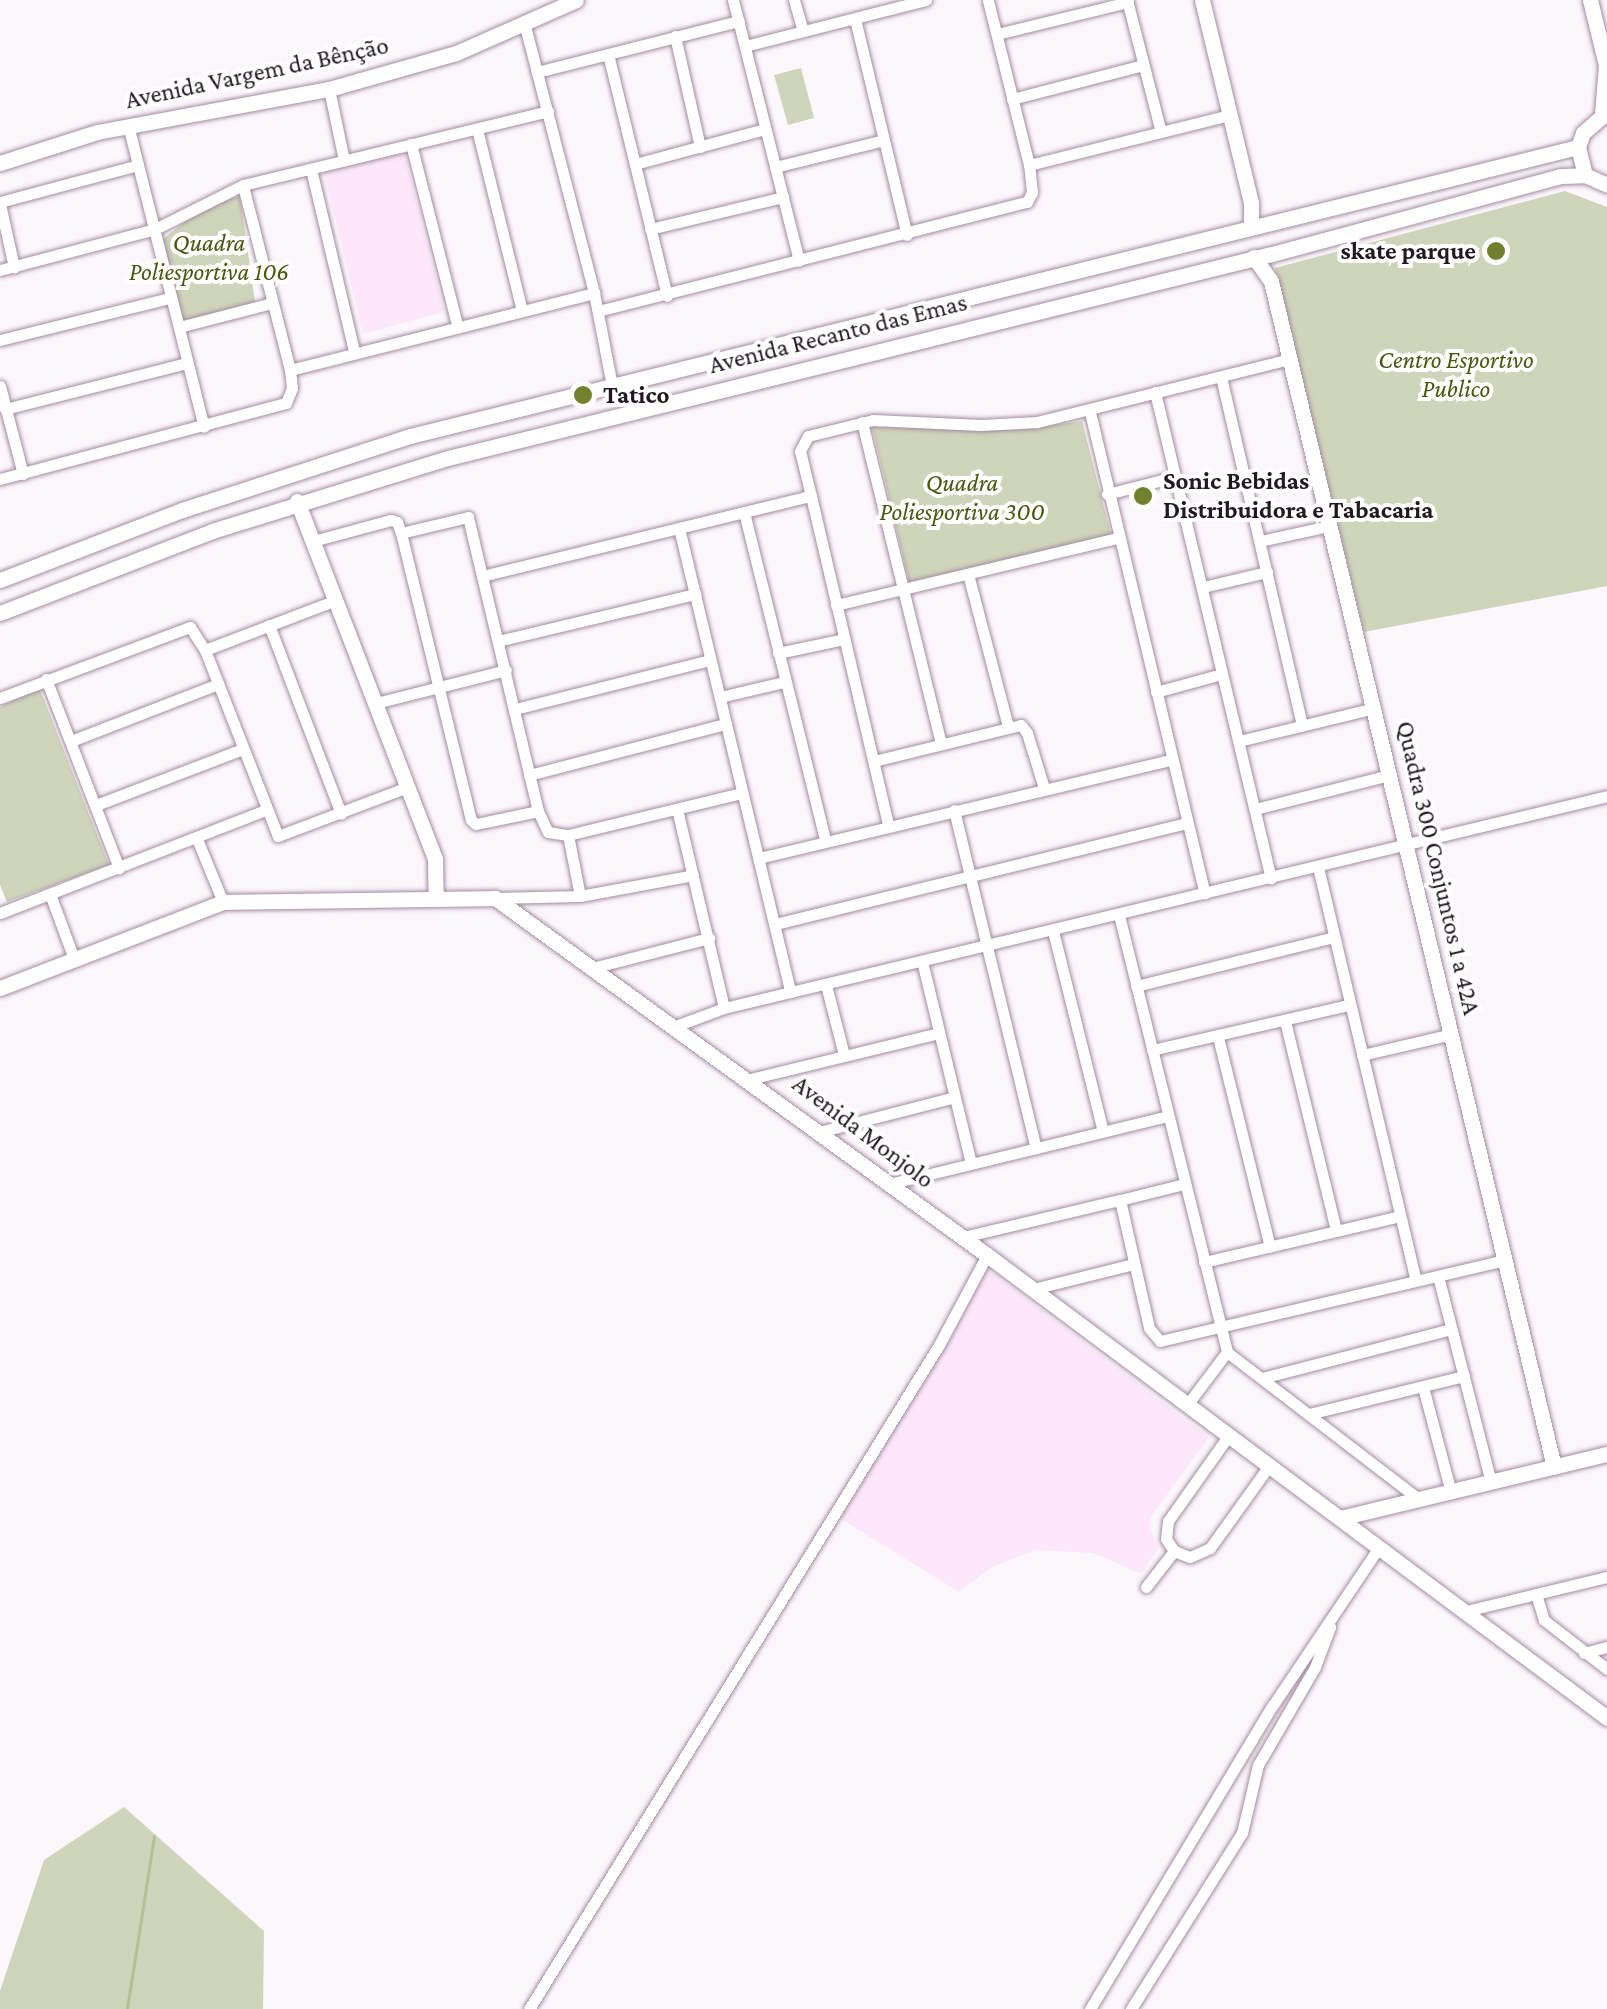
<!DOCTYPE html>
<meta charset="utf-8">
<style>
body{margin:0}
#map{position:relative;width:1607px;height:2009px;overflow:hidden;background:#fcf7fc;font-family:"Crimson Pro",serif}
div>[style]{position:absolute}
.built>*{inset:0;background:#fce8fa}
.green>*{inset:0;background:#cfd5ba}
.stream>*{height:2.5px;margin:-1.25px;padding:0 1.25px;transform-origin:1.25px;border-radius:1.25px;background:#b6c093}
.roads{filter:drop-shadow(0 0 2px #a38ba1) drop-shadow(0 0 2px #a38ba1)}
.street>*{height:11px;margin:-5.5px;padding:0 5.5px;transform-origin:5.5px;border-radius:5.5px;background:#fff}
.secondary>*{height:15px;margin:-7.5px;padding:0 7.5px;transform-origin:7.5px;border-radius:7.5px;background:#fff}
.dots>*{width:28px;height:28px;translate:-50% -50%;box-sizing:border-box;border:5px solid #fff;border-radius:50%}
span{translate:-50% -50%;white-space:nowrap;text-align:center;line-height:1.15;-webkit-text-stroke:8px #fff;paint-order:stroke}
.street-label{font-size:25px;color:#221821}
.park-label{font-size:25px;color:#4c5610;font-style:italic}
.poi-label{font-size:25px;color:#221821;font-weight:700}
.right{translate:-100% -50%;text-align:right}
.left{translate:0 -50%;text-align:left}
</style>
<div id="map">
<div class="built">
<div style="clip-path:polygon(404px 152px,444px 312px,363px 334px,324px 172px)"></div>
<div style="clip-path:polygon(986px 1268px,1209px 1437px,1151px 1517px,1150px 1529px,1159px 1548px,1141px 1574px,1093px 1553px,1035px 1550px,990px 1568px,959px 1592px,836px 1516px)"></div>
</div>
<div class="green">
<div style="clip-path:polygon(801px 68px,814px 118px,788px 125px,774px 75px)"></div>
<div style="clip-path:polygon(1565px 191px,1607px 207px,1607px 586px,1364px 632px,1275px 268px)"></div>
<div style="clip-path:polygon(240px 196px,255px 302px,182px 322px,163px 239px,202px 208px)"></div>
<div style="clip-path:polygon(1082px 421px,1111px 535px,909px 582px,872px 427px,1016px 430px)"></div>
<div style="clip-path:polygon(39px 687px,109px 865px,7px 902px,0 885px,0 707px)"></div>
<div style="clip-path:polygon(124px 1807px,264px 1931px,263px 2009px,0 2009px,0 1991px,44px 1860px)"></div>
</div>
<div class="stream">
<div style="left:127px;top:2009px;width:174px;rotate:-81.1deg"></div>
</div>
<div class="roads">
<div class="street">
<div style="left:733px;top:0;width:269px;rotate:75.8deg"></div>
<div style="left:794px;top:0;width:32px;rotate:74deg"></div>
<div style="left:1127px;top:0;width:136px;rotate:75.6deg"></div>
<div style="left:855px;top:19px;width:222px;rotate:76.5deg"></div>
<div style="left:525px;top:26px;width:276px;rotate:75.5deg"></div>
<div style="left:594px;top:293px;width:95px;rotate:79deg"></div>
<div style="left:997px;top:34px;width:135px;rotate:-13.7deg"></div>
<div style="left:675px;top:36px;width:114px;rotate:77.3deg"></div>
<div style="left:745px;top:46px;width:187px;rotate:-14.3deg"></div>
<div style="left:608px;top:54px;width:249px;rotate:76.3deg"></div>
<div style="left:537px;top:72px;width:208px;rotate:-14.2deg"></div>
<div style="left:329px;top:89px;width:73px;rotate:78.1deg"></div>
<div style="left:1012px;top:99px;width:135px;rotate:-14.5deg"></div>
<div style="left:128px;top:125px;width:311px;rotate:75.9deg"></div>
<div style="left:477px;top:129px;width:187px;rotate:76.1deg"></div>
<div style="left:411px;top:144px;width:187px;rotate:75.7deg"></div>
<div style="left:635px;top:164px;width:135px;rotate:-15.1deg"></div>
<div style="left:1029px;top:165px;width:207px;rotate:-14deg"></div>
<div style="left:775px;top:167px;width:112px;rotate:-13.9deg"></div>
<div style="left:311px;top:169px;width:187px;rotate:76.7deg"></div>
<div style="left:0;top:202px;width:143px;rotate:-15deg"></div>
<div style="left:0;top:204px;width:65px;rotate:77.5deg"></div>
<div style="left:650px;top:229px;width:137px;rotate:-13.5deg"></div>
<div style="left:0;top:270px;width:160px;rotate:-14.8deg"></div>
<div style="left:155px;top:229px;width:98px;rotate:-26.6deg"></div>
<div style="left:243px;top:185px;width:314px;rotate:-13.6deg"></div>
<div style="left:598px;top:311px;width:443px;rotate:-14.3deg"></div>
<div style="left:1027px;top:202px;width:11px;rotate:-63deg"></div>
<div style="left:1032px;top:192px;width:27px;rotate:-96deg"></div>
<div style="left:1029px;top:165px;width:170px;rotate:-104deg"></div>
<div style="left:179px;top:327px;width:96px;rotate:-14.5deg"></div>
<div style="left:0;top:340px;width:175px;rotate:-13.9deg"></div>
<div style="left:290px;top:370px;width:314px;rotate:-14.2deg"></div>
<div style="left:1221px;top:377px;width:358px;rotate:76.9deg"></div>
<div style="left:0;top:386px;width:91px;rotate:75.4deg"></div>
<div style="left:1155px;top:392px;width:500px;rotate:76.6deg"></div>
<div style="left:5px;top:409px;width:188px;rotate:-14.2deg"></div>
<div style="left:1090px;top:412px;width:495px;rotate:76.6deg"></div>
<div style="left:862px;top:422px;width:331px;rotate:76.2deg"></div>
<div style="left:0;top:479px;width:296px;rotate:-14.9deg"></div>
<div style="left:286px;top:403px;width:16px;rotate:-68deg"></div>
<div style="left:292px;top:388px;width:18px;rotate:-96deg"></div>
<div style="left:290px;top:370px;width:191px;rotate:-104.3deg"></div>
<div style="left:1107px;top:494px;width:69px;rotate:-14.2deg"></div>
<div style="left:811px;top:496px;width:337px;rotate:76.8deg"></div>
<div style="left:744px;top:512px;width:338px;rotate:76.1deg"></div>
<div style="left:679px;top:528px;width:477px;rotate:76.5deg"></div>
<div style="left:401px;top:533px;width:295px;rotate:76.3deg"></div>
<div style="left:471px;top:820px;width:6px;rotate:39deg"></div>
<div style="left:476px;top:824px;width:63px;rotate:-11.8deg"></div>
<div style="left:313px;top:541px;width:81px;rotate:-15.1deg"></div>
<div style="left:391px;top:520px;width:6px;rotate:18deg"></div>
<div style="left:397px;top:522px;width:12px;rotate:70deg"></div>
<div style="left:401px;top:533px;width:69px;rotate:-13.4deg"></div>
<div style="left:468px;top:517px;width:61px;rotate:76.7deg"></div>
<div style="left:482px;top:576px;width:339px;rotate:-13.7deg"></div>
<div style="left:811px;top:496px;width:46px;rotate:-103.7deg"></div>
<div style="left:800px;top:451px;width:17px;rotate:-62deg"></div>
<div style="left:808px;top:436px;width:67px;rotate:-13.8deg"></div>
<div style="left:873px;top:420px;width:108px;rotate:2.7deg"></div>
<div style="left:981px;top:425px;width:56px;rotate:-3.1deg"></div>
<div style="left:1037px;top:422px;width:260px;rotate:-14deg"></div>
<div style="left:1260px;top:541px;width:71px;rotate:-12.3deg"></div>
<div style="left:968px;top:574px;width:157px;rotate:75.3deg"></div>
<div style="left:482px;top:576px;width:242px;rotate:76.6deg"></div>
<div style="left:538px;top:811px;width:23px;rotate:65deg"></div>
<div style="left:548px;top:832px;width:20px;rotate:9deg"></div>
<div style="left:568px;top:835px;width:178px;rotate:-13.6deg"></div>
<div style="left:1203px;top:587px;width:66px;rotate:-13.2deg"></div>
<div style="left:836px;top:605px;width:289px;rotate:-13.4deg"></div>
<div style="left:269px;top:625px;width:202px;rotate:69.1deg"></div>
<div style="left:498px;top:641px;width:203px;rotate:-13.4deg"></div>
<div style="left:205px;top:650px;width:140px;rotate:-20.9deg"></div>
<div style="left:778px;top:653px;width:67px;rotate:-12deg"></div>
<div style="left:46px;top:679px;width:203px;rotate:68.9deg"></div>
<div style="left:1156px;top:692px;width:68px;rotate:-15.3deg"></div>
<div style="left:720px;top:697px;width:66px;rotate:-13.2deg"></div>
<div style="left:0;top:698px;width:203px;rotate:-20.5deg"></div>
<div style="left:190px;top:627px;width:27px;rotate:57deg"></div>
<div style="left:205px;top:650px;width:200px;rotate:68.6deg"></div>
<div style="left:278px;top:836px;width:139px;rotate:-20.7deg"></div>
<div style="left:376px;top:703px;width:134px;rotate:-14.2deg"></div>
<div style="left:515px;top:709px;width:201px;rotate:-14.1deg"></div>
<div style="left:71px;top:741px;width:158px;rotate:-21.2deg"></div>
<div style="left:1239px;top:741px;width:139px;rotate:-13.7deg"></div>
<div style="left:874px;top:761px;width:151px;rotate:-13.8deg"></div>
<div style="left:1021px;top:725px;width:10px;rotate:53deg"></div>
<div style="left:1027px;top:733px;width:58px;rotate:72.8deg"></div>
<div style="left:529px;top:775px;width:203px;rotate:-14.6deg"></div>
<div style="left:96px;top:805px;width:157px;rotate:-20.9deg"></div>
<div style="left:677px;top:809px;width:204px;rotate:76.7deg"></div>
<div style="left:1255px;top:809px;width:138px;rotate:-14.2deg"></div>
<div style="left:954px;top:810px;width:348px;rotate:76.4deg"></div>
<div style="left:568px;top:835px;width:62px;rotate:78.9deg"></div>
<div style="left:197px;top:839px;width:68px;rotate:67.6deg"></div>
<div style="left:759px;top:858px;width:423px;rotate:-13.4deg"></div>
<div style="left:1318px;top:867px;width:425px;rotate:76.7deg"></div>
<div style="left:50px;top:894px;width:69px;rotate:69.7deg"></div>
<div style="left:495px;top:898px;width:85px;rotate:-1.3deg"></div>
<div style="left:580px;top:896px;width:115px;rotate:-10.5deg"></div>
<div style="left:0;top:913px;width:285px;rotate:-21.2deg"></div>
<div style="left:1119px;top:915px;width:450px;rotate:76.1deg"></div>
<div style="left:1227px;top:1352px;width:243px;rotate:37.5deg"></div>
<div style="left:775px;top:924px;width:424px;rotate:-13.8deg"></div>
<div style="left:1053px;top:931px;width:206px;rotate:76deg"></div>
<div style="left:922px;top:961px;width:208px;rotate:76.4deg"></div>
<div style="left:596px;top:967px;width:117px;rotate:-14.4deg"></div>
<div style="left:826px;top:985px;width:72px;rotate:75.6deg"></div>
<div style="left:1136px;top:986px;width:204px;rotate:-13.9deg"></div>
<div style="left:1285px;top:1021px;width:216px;rotate:76.3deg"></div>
<div style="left:673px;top:1027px;width:54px;rotate:-20.4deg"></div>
<div style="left:724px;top:1008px;width:908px;rotate:-13.5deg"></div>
<div style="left:1218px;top:1037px;width:216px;rotate:76.1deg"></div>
<div style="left:1152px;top:1050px;width:202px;rotate:-12.9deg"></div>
<div style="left:1362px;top:1055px;width:92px;rotate:-13.1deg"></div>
<div style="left:750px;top:1079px;width:194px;rotate:-13.7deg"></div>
<div style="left:819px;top:1132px;width:140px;rotate:-14.4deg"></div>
<div style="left:889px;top:1184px;width:287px;rotate:-13.7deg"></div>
<div style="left:1184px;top:1184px;width:66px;rotate:166deg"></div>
<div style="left:1120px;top:1200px;width:131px;rotate:77.2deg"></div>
<div style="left:1149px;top:1328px;width:17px;rotate:50deg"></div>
<div style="left:1160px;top:1341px;width:355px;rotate:-13.2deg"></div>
<div style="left:963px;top:1237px;width:161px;rotate:-13.3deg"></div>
<div style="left:1204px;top:1262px;width:201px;rotate:-13.2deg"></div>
<div style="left:1438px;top:1276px;width:213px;rotate:75.6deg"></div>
<div style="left:1033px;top:1289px;width:103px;rotate:-14deg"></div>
<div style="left:1262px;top:1378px;width:195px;rotate:-14.5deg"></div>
<div style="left:1423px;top:1387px;width:109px;rotate:75.1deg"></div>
<div style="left:1187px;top:1405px;width:66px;rotate:-53deg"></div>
<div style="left:1309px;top:1414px;width:160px;rotate:-13.8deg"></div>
<div style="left:1229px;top:1435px;width:105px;rotate:125.3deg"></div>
<div style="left:1168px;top:1521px;width:18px;rotate:96deg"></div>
<div style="left:1166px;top:1539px;width:14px;rotate:56deg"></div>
<div style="left:1174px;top:1551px;width:17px;rotate:21deg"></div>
<div style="left:1190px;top:1557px;width:22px;rotate:-24deg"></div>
<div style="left:1210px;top:1548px;width:101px;rotate:-54.3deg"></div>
<div style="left:1146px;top:1587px;width:46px;rotate:-52.1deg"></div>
<div style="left:1536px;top:1594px;width:27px;rotate:73deg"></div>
<div style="left:1544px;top:1620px;width:80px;rotate:37.9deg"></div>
<div style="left:1466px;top:1611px;width:145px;rotate:-13.6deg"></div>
<div style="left:1584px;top:1653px;width:24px;rotate:-15deg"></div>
<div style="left:529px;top:2009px;width:780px;rotate:-58.31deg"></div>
<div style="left:939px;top:1345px;width:102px;rotate:-61.9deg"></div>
<div style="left:1090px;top:2009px;width:355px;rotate:-59deg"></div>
<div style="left:1273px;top:1705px;width:190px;rotate:-56.1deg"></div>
<div style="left:1131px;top:2009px;width:208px;rotate:-57.8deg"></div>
<div style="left:1242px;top:1833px;width:70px;rotate:-76.8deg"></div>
<div style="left:1258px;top:1765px;width:113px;rotate:-59.8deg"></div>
<div style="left:1315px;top:1667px;width:43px;rotate:-69.4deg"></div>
</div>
<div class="secondary">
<div style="left:1202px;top:0;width:209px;rotate:76.4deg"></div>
<div style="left:1251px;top:203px;width:24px;rotate:90deg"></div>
<div style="left:1590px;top:0;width:67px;rotate:76.2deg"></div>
<div style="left:1606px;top:65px;width:49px;rotate:94.7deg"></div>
<div style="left:1607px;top:112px;width:32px;rotate:139deg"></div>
<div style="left:1583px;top:133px;width:15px;rotate:110deg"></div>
<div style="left:1578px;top:147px;width:29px;rotate:76deg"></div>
<div style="left:1585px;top:175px;width:24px;rotate:24deg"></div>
<div style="left:0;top:163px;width:102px;rotate:-17.7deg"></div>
<div style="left:97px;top:132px;width:236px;rotate:-10.5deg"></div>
<div style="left:329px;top:89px;width:132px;rotate:-15.8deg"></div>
<div style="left:456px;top:53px;width:131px;rotate:-23.8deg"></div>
<div style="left:1254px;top:257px;width:29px;rotate:55deg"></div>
<div style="left:1271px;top:281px;width:1219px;rotate:76.58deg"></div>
<div style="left:297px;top:501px;width:384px;rotate:68.9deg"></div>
<div style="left:435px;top:859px;width:39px;rotate:89deg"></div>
<div style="left:0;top:580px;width:195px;rotate:-21deg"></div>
<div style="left:182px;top:510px;width:240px;rotate:-18deg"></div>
<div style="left:410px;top:436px;width:1203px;rotate:-13.9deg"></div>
<div style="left:0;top:613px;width:227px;rotate:-21.1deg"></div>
<div style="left:212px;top:531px;width:247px;rotate:-17.2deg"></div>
<div style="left:448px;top:458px;width:849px;rotate:-13.91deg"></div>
<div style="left:1272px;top:254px;width:299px;rotate:-15.1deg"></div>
<div style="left:1561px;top:176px;width:24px;rotate:-2deg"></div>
<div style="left:0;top:988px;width:239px;rotate:-21.1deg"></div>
<div style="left:223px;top:902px;width:272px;rotate:-0.8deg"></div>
<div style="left:495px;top:898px;width:608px;rotate:35.97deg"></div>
<div style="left:987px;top:1255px;width:774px;rotate:36.75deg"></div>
<div style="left:1340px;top:1518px;width:275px;rotate:-13.5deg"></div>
</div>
</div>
<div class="dots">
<div style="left:1496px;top:251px;background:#73802d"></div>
<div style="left:583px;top:395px;background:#73802d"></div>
<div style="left:1143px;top:496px;background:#73802d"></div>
</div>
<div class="street-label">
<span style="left:257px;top:73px;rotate:-12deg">Avenida Vargem da Bênção</span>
<span style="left:838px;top:334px;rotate:-14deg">Avenida Recanto das Emas</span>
<span style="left:1438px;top:868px;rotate:77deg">Quadra 300 Conjuntos 1 a 42A</span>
<span style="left:863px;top:1132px;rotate:37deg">Avenida Monjolo</span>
</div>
<div class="park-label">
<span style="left:209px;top:258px">Quadra<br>Poliesportiva 106</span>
<span style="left:1456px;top:375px">Centro Esportivo<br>Publico</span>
<span style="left:962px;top:498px">Quadra<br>Poliesportiva 300</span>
</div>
<div class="poi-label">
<span class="right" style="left:1476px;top:251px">skate parque</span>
<span class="left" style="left:603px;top:395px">Tatico</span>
<span class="left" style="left:1163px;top:496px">Sonic Bebidas<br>Distribuidora e Tabacaria</span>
</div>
</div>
